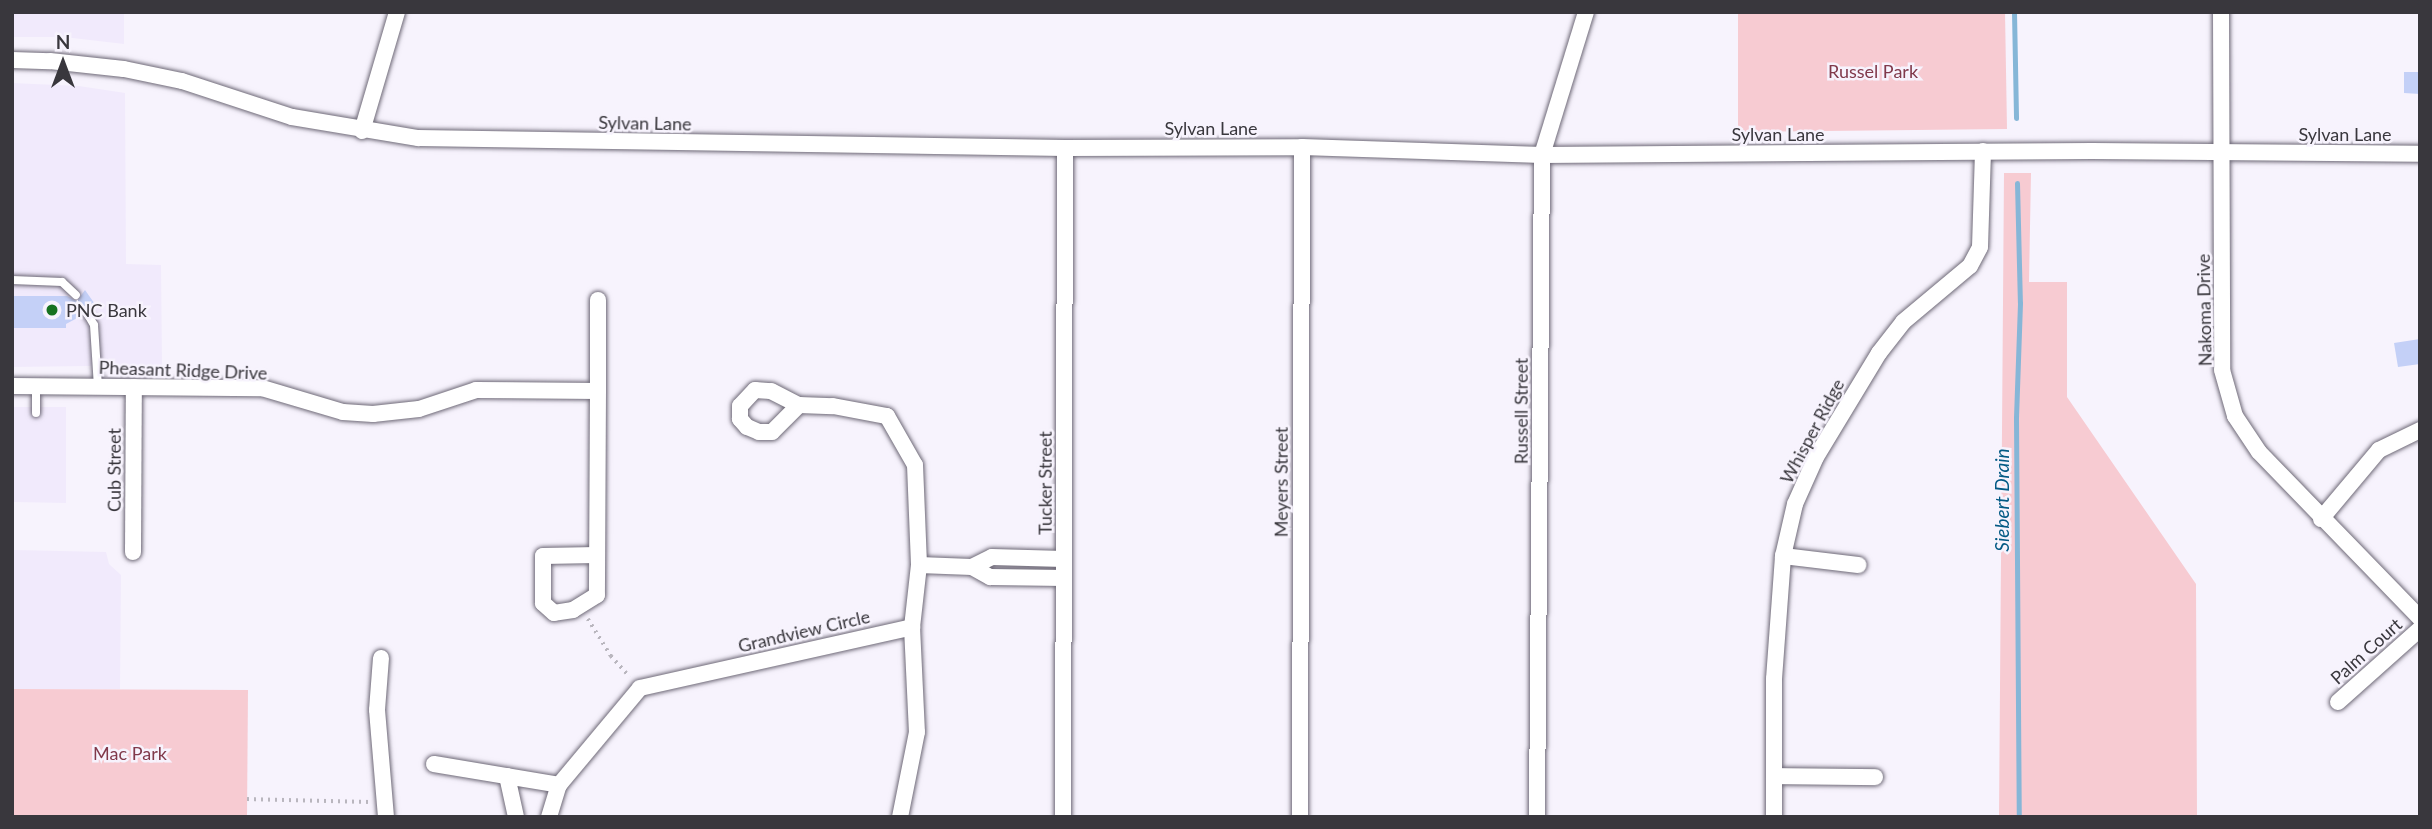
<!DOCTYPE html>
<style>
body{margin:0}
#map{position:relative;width:2432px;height:829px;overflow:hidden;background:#f7f3fd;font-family:Lato,sans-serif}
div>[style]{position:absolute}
.built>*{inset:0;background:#f1eafc}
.green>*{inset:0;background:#f7cbd2}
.stream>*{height:5px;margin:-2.5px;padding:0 2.5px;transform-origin:2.5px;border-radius:2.5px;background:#86b6d7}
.building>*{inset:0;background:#c4d0f7}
.path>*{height:3.5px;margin-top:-1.75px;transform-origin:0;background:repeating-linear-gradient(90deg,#b9b6be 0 2px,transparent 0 7px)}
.roads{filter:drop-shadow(0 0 2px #6e6977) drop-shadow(0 0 2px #6e6977)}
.lane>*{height:8px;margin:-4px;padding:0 4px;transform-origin:4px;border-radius:4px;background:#fff}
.street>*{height:16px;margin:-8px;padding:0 8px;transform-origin:8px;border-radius:8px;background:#fff}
.dots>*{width:19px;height:19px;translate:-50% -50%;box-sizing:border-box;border:4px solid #f7f3fd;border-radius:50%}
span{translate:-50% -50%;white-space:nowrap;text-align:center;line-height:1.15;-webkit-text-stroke:5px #f7f3fd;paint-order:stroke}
.park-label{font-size:18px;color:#81394b}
.street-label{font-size:18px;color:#39373d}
.poi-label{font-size:18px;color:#39373d}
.left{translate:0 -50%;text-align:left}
.water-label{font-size:19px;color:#045a85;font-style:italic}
.frame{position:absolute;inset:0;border:14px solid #39373d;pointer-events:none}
.north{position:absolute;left:28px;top:28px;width:70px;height:70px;-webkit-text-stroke:5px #f7f3fd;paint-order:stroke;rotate:0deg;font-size:19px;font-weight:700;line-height:28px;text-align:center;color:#39373d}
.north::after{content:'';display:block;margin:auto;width:24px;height:32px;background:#39373d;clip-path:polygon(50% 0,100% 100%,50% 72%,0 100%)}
</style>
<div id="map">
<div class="built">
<div style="clip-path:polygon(12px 12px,124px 12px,124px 44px,64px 37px,12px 37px)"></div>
<div style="clip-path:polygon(12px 83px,79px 86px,125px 93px,126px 264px,161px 265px,162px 365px,12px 367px)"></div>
<div style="clip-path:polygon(12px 407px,66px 407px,66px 503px,14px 502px,14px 550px,106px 552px,109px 564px,121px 575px,120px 689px,13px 689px,12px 817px)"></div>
</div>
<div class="green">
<div style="clip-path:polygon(1738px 12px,2005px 12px,2007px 129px,1738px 132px)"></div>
<div style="clip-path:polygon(2004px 173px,2031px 173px,2029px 282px,2067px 282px,2067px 397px,2196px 584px,2197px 817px,1999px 817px)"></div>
<div style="clip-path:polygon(13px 689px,248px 690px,247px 817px,13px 817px)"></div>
</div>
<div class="stream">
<div style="left:2014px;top:12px;width:106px;rotate:88.9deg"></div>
<div style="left:2017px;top:183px;width:120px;rotate:88.6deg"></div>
<div style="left:2020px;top:303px;width:115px;rotate:92deg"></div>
<div style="left:2016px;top:418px;width:399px;rotate:89.6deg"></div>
</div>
<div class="building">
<div style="clip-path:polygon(2404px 72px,2420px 72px,2420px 94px,2404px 93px)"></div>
<div style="clip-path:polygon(85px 290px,97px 307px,83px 308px,81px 316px,66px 324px,66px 328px,12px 328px,12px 296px,67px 296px,77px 301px)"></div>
<div style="clip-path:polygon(2420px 339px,2420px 364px,2398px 367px,2394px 343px)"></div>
</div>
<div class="path">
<div style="left:588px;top:619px;width:44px;rotate:58.1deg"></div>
<div style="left:611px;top:656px;width:28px;rotate:48deg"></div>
<div style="left:247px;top:799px;width:123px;rotate:1.4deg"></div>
</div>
<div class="roads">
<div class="lane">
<div style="left:12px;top:280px;width:50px;rotate:2.3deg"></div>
<div style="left:62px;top:282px;width:19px;rotate:43deg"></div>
<div style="left:87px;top:313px;width:14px;rotate:60deg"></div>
<div style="left:94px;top:325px;width:62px;rotate:86.3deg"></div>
<div style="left:36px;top:386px;width:27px;rotate:90deg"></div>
</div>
<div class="street">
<div style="left:2221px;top:12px;width:358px;rotate:89.8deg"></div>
<div style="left:2222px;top:370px;width:48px;rotate:74.2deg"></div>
<div style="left:2235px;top:416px;width:43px;rotate:56.3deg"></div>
<div style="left:2259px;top:452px;width:231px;rotate:45.9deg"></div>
<div style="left:12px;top:60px;width:38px;rotate:2deg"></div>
<div style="left:50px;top:61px;width:74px;rotate:6.2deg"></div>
<div style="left:124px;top:69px;width:59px;rotate:11.7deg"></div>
<div style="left:182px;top:81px;width:116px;rotate:18.1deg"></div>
<div style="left:292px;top:117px;width:128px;rotate:9.5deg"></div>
<div style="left:418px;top:138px;width:647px;rotate:0.89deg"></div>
<div style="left:1065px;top:148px;width:237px;rotate:-0.2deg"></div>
<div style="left:1302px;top:147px;width:240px;rotate:1.9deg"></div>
<div style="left:1542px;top:155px;width:550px;rotate:-0.42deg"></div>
<div style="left:2092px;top:151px;width:328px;rotate:0.5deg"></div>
<div style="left:362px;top:131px;width:124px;rotate:-73.6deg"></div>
<div style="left:12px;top:386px;width:250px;rotate:0.5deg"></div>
<div style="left:262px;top:388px;width:84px;rotate:16.5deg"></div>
<div style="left:343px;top:412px;width:30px;rotate:4deg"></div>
<div style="left:373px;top:414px;width:46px;rotate:-6.2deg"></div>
<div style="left:419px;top:409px;width:60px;rotate:-18.4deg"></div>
<div style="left:476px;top:390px;width:122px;rotate:0.5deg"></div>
<div style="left:598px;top:391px;width:204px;rotate:90.3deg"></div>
<div style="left:597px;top:595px;width:28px;rotate:148deg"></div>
<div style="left:573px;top:610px;width:19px;rotate:171deg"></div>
<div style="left:554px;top:613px;width:15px;rotate:-138deg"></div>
<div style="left:543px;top:603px;width:47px;rotate:-90deg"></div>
<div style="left:543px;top:556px;width:54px;rotate:-1.1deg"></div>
<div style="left:598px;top:391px;width:91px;rotate:-90deg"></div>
<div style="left:799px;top:405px;width:38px;rotate:135deg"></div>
<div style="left:772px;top:432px;width:13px;rotate:180deg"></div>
<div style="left:759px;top:432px;width:13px;rotate:-157deg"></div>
<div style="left:747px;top:427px;width:11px;rotate:-131deg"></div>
<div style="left:740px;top:419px;width:13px;rotate:-90deg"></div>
<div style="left:740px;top:406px;width:22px;rotate:-47deg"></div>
<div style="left:755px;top:390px;width:16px;rotate:4deg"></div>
<div style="left:771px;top:391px;width:31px;rotate:27deg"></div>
<div style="left:799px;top:405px;width:34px;rotate:2deg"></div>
<div style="left:833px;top:406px;width:55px;rotate:10.5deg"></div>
<div style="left:887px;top:416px;width:56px;rotate:60.3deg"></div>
<div style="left:915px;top:465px;width:100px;rotate:87.7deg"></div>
<div style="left:919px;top:565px;width:62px;rotate:96.4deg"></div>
<div style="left:912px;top:627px;width:105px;rotate:87.3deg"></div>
<div style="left:917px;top:732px;width:87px;rotate:101.3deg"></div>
<div style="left:2321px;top:519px;width:90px;rotate:-50deg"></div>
<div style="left:2379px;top:450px;width:46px;rotate:-26deg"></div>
<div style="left:133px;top:552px;width:165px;rotate:-89.7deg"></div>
<div style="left:1783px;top:556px;width:76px;rotate:6.8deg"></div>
<div style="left:919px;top:565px;width:53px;rotate:2.2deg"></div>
<div style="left:972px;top:567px;width:21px;rotate:29deg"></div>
<div style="left:990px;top:577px;width:74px;rotate:0.8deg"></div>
<div style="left:972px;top:567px;width:22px;rotate:-27deg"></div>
<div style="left:992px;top:557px;width:72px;rotate:1.6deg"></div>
<div style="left:381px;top:658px;width:52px;rotate:94.4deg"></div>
<div style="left:377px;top:710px;width:107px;rotate:85.2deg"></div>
<div style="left:2338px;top:702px;width:110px;rotate:-41.7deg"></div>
<div style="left:434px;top:764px;width:127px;rotate:9.5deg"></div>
<div style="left:507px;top:776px;width:42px;rotate:77.6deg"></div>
<div style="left:1774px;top:776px;width:101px;rotate:0.6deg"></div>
<div style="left:549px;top:817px;width:34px;rotate:-73deg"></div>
<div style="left:559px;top:785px;width:126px;rotate:-50.1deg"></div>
<div style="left:640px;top:688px;width:279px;rotate:-12.6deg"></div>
<div style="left:1063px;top:817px;width:669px;rotate:-89.83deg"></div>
<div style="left:1300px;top:817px;width:670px;rotate:-89.83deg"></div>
<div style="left:1537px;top:817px;width:662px;rotate:-89.57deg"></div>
<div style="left:1542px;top:155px;width:150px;rotate:-72.9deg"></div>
<div style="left:1774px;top:817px;width:138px;rotate:-90deg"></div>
<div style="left:1774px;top:679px;width:123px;rotate:-85.8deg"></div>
<div style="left:1783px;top:556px;width:53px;rotate:-77deg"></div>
<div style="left:1795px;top:504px;width:51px;rotate:-65.9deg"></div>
<div style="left:1816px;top:457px;width:122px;rotate:-58.8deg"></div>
<div style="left:1879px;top:353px;width:39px;rotate:-52deg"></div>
<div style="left:1903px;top:322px;width:87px;rotate:-39.9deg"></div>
<div style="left:1970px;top:266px;width:21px;rotate:-62deg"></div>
<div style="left:1980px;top:247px;width:96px;rotate:-88.2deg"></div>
</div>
</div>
<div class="dots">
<div style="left:52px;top:310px;background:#177220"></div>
</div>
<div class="park-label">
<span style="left:1873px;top:71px">Russel Park</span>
<span style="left:130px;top:753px">Mac Park</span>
</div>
<div class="street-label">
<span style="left:645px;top:123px;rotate:1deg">Sylvan Lane</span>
<span style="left:1211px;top:128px">Sylvan Lane</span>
<span style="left:1778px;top:134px">Sylvan Lane</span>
<span style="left:2345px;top:134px">Sylvan Lane</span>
<span style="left:2204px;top:310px;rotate:-91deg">Nakoma Drive</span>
<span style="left:183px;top:370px;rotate:2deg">Pheasant Ridge Drive</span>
<span style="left:1521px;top:411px;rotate:-90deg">Russell Street</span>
<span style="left:1812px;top:431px;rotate:-62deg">Whisper Ridge</span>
<span style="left:114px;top:470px;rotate:-90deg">Cub Street</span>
<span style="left:1281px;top:482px;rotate:-90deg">Meyers Street</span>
<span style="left:1045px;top:483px;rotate:-90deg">Tucker Street</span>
<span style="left:804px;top:631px;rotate:-13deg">Grandview Circle</span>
<span style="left:2366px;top:651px;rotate:-42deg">Palm Court</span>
</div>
<div class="poi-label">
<span class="left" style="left:66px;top:310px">PNC Bank</span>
</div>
<div class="water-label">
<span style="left:2002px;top:500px;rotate:-90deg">Siebert Drain</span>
</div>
<div class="frame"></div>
<div class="north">N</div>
</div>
